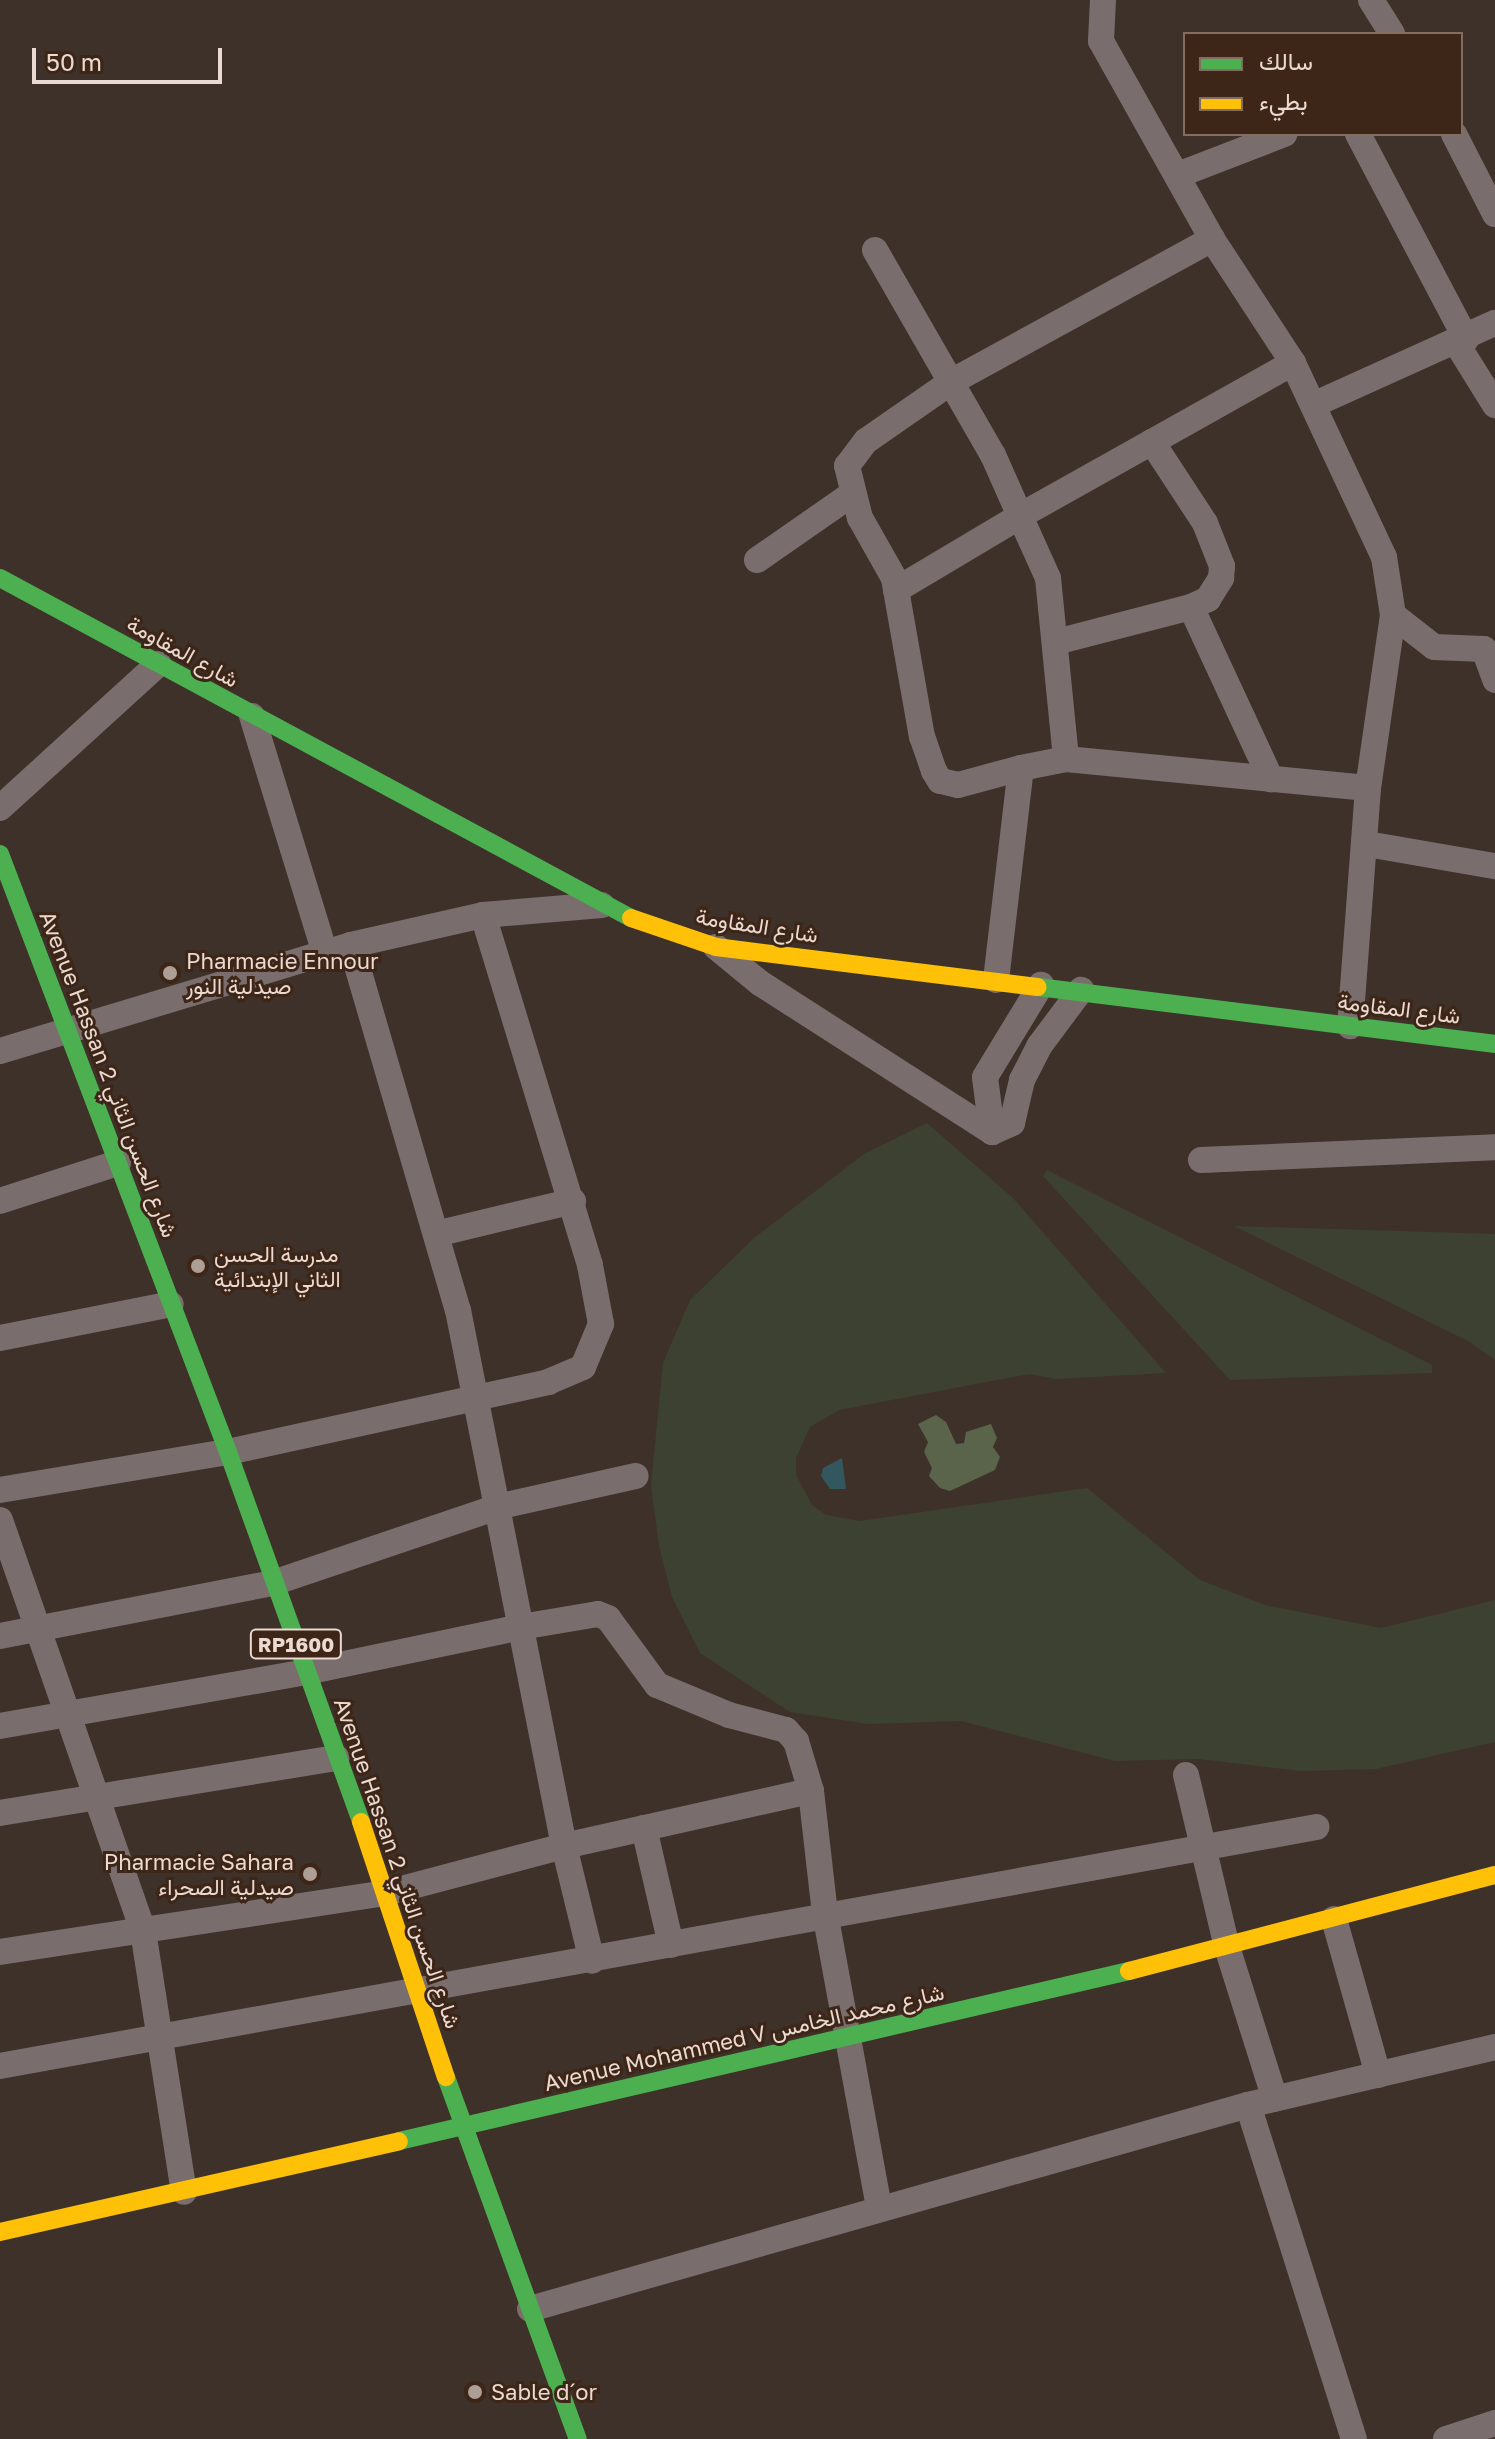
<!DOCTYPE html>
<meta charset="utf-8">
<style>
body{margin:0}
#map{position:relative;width:1495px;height:2439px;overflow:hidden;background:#3e3129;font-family:"Golos Text",Vazirmatn,sans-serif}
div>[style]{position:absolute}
.green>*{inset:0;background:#3c4132}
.forest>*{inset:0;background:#5a644a}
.water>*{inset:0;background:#33575e}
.street>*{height:26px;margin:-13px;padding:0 13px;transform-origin:13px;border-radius:13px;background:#7a6d6d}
.fast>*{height:18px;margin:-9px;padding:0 9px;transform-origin:9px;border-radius:9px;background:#4caf50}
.slow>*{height:18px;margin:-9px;padding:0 9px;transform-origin:9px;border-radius:9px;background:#ffc107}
.dots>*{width:22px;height:22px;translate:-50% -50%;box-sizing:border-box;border:4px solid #3d2517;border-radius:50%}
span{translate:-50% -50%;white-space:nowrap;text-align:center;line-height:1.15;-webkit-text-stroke:6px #3d2517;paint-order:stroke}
.shield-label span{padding:2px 6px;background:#3d2517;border:2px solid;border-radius:6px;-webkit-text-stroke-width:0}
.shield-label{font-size:20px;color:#eadad1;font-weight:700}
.street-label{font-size:22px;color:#eadad1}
.poi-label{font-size:22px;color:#eadad1}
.left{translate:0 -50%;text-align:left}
.right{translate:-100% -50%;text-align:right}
.legend{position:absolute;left:1183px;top:32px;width:280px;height:104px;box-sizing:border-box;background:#3d2517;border:2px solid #826d61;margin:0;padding:10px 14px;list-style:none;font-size:24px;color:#eadad1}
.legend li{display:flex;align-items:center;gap:16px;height:40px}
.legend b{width:40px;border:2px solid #826d61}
.scale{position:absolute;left:32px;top:48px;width:190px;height:36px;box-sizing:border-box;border:4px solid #eadad1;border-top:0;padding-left:10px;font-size:24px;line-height:28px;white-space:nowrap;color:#eadad1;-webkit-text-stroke:6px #3d2517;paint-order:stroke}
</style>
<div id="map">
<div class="green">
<div style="clip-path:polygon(927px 1123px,1013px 1198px,1166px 1373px,1056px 1379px,1029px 1374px,839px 1410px,810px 1427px,796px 1458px,796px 1475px,812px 1505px,826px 1515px,860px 1521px,1087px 1488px,1200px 1580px,1265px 1605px,1381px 1628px,1495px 1600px,1495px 1742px,1376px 1769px,1301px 1771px,1198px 1759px,1115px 1761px,961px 1721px,868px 1724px,790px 1712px,700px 1653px,672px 1597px,659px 1546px,651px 1485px,663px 1363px,690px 1300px,754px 1238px,864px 1154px)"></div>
<div style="clip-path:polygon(1047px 1170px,1432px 1365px,1432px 1373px,1230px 1380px,1043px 1176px)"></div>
<div style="clip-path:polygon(1234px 1226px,1495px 1234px,1495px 1360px,1468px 1341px)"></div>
</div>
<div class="forest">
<div style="clip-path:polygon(936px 1415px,946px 1422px,956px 1444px,964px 1443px,966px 1432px,991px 1424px,997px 1438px,993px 1447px,1000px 1457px,995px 1470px,950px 1491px,940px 1488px,929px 1476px,932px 1468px,924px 1452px,928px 1442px,918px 1424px)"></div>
</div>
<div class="water">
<div style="clip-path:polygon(842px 1458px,846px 1489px,830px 1489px,821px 1476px,823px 1468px)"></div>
</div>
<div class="street">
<div style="left:1103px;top:0;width:41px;rotate:92.8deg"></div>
<div style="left:1101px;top:41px;width:227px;rotate:60.7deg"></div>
<div style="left:1212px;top:239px;width:148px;rotate:56.8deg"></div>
<div style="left:1293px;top:363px;width:214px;rotate:64.9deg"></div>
<div style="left:1384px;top:557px;width:59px;rotate:81.2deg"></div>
<div style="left:1393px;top:615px;width:175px;rotate:98.2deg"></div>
<div style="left:1368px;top:788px;width:239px;rotate:94.3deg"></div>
<div style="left:1371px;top:0;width:40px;rotate:58deg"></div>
<div style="left:1358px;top:134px;width:232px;rotate:62.2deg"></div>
<div style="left:1454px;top:134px;width:90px;rotate:62.9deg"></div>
<div style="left:1178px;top:175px;width:114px;rotate:-21.1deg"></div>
<div style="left:875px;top:250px;width:237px;rotate:60.1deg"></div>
<div style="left:993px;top:455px;width:67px;rotate:66.1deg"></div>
<div style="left:1020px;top:516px;width:313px;rotate:-29.3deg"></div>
<div style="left:1457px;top:344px;width:72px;rotate:58.1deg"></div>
<div style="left:1313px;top:405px;width:200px;rotate:-24.3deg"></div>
<div style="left:757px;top:560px;width:116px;rotate:-34.8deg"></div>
<div style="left:896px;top:590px;width:144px;rotate:-30.8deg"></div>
<div style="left:1020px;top:516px;width:68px;rotate:65.7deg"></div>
<div style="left:1048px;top:578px;width:182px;rotate:84.3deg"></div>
<div style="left:1191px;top:607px;width:190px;rotate:65.1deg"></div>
<div style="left:1393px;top:615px;width:52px;rotate:38deg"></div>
<div style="left:1434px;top:647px;width:50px;rotate:2.3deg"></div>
<div style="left:1484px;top:649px;width:33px;rotate:70deg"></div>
<div style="left:1056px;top:642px;width:139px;rotate:-14.5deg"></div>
<div style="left:1191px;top:607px;width:19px;rotate:-25deg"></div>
<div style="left:1208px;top:599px;width:25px;rotate:-58deg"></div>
<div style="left:1221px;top:578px;width:12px;rotate:-85deg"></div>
<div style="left:1222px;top:566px;width:46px;rotate:-111.6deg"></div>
<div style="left:1205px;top:523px;width:97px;rotate:-123.2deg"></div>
<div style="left:252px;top:716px;width:248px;rotate:72.9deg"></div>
<div style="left:1021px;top:768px;width:65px;rotate:164.9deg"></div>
<div style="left:958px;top:785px;width:18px;rotate:-167deg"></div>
<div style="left:940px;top:781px;width:12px;rotate:-121deg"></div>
<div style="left:934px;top:771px;width:36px;rotate:-109deg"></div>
<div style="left:922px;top:737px;width:161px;rotate:-100deg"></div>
<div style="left:894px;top:578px;width:69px;rotate:-119.5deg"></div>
<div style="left:860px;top:518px;width:54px;rotate:-104deg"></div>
<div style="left:847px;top:466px;width:31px;rotate:-53deg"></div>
<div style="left:866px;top:441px;width:103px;rotate:-34.8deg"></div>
<div style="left:951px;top:382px;width:298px;rotate:-28.7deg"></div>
<div style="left:0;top:808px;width:214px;rotate:-42.3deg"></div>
<div style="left:1367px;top:844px;width:130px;rotate:9.8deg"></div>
<div style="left:351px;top:945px;width:380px;rotate:73.7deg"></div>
<div style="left:458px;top:1310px;width:546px;rotate:78.81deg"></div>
<div style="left:564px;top:1846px;width:118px;rotate:76.3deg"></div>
<div style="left:716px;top:947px;width:57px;rotate:39.3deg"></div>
<div style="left:760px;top:983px;width:276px;rotate:32.7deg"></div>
<div style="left:996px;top:980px;width:213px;rotate:-83.3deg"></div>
<div style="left:1021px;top:768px;width:46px;rotate:-11.3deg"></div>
<div style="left:1066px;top:759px;width:303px;rotate:5.5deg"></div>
<div style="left:0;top:1051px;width:367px;rotate:-16.8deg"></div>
<div style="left:351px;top:945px;width:135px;rotate:-12.8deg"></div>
<div style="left:483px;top:915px;width:119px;rotate:-4.8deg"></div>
<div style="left:992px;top:1132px;width:22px;rotate:-24deg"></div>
<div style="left:1012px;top:1123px;width:44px;rotate:-76.9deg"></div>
<div style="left:1022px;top:1080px;width:39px;rotate:-63deg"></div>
<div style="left:1040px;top:1045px;width:69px;rotate:-53.3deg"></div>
<div style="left:992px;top:1132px;width:55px;rotate:-97.3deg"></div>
<div style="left:985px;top:1077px;width:108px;rotate:-58.7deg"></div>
<div style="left:1201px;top:1160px;width:294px;rotate:-2.5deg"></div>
<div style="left:0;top:1201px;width:124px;rotate:-17.9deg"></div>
<div style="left:436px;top:1234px;width:141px;rotate:-13.5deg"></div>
<div style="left:0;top:1338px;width:174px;rotate:-11.2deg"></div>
<div style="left:0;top:1490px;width:231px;rotate:-9.5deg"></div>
<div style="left:228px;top:1452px;width:328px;rotate:-12.3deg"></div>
<div style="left:548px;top:1382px;width:38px;rotate:-23deg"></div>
<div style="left:583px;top:1367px;width:47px;rotate:-67.3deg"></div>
<div style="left:601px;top:1324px;width:60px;rotate:-100.6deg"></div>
<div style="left:590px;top:1265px;width:366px;rotate:-107deg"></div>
<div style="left:0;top:1520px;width:435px;rotate:70.8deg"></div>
<div style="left:143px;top:1931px;width:264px;rotate:81.1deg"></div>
<div style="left:0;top:1636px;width:278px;rotate:-11deg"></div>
<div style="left:273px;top:1583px;width:237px;rotate:-18.7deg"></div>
<div style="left:497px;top:1507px;width:142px;rotate:-12.6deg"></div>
<div style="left:0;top:1726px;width:311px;rotate:-10deg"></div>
<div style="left:306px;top:1672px;width:220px;rotate:-11.8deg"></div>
<div style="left:521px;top:1627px;width:78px;rotate:-9.6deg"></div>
<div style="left:598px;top:1614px;width:11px;rotate:22deg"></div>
<div style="left:608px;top:1618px;width:83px;rotate:53.8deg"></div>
<div style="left:657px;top:1685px;width:78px;rotate:22.6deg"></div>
<div style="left:729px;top:1715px;width:59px;rotate:14.7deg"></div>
<div style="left:786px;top:1730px;width:15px;rotate:48deg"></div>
<div style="left:796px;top:1741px;width:52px;rotate:73.3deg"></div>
<div style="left:811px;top:1791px;width:123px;rotate:83.5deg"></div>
<div style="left:825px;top:1913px;width:300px;rotate:79.6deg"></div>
<div style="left:1186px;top:1775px;width:177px;rotate:76.6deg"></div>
<div style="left:1227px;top:1947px;width:159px;rotate:72.5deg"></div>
<div style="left:0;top:1813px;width:341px;rotate:-9.3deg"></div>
<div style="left:644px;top:1828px;width:120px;rotate:77deg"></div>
<div style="left:1334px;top:1919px;width:162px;rotate:74.2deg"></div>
<div style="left:0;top:1952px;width:390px;rotate:-8.7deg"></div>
<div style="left:386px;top:1893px;width:184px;rotate:-14.8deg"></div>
<div style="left:564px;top:1846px;width:253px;rotate:-12.6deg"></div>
<div style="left:0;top:2066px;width:1338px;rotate:-10.29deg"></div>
<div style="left:1248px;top:2105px;width:350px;rotate:72.4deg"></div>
<div style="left:530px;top:2309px;width:746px;rotate:-15.86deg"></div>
<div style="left:1248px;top:2105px;width:254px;rotate:-13.2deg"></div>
<div style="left:1446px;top:2439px;width:52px;rotate:-18.1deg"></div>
</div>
<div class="fast">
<div style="left:0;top:578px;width:717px;rotate:28.32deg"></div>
<div style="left:0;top:854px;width:640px;rotate:69.13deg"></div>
<div style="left:228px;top:1452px;width:393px;rotate:70.2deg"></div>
<div style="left:1038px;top:987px;width:461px;rotate:7.1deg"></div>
<div style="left:446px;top:2077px;width:385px;rotate:70deg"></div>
<div style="left:399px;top:2141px;width:750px;rotate:-13.11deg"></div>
</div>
<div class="slow">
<div style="left:631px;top:918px;width:90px;rotate:18.8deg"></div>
<div style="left:716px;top:947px;width:324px;rotate:7.1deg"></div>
<div style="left:361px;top:1822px;width:269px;rotate:71.6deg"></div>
<div style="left:1129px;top:1971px;width:378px;rotate:-14.7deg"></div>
<div style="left:0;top:2232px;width:409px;rotate:-12.8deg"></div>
</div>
<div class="dots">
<div style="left:170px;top:973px;background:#ae9f96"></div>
<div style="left:198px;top:1266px;background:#ae9f96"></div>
<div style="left:310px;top:1874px;background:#ae9f96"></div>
<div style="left:475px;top:2392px;background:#ae9f96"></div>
</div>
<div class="shield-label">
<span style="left:296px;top:1644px">RP1600</span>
</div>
<div class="street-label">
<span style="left:183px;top:651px;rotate:29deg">شارع المقاومة</span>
<span style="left:757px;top:925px;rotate:9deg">شارع المقاومة</span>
<span style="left:1399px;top:1008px;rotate:7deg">شارع المقاومة</span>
<span style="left:109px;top:1074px;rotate:69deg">Avenue Hassan 2 شارع الحسن الثاني</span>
<span style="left:398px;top:1863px;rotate:71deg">Avenue Hassan 2 شارع الحسن الثاني</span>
<span style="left:744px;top:2037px;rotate:-13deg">Avenue Mohammed V شارع محمد الخامس</span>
</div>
<div class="poi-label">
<span class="left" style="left:186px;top:973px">Pharmacie Ennour<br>صيدلية النور</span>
<span class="left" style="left:214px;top:1266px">مدرسة الحسن<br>الثاني الإبتدائية</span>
<span class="right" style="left:294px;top:1874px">Pharmacie Sahara<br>صيدلية الصحراء</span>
<span class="left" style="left:491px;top:2392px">Sable d´or</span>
</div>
<ul class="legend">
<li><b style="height:10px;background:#4caf50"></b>سالك</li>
<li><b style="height:10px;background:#ffc107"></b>بطيء</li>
</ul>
<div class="scale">50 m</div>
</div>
